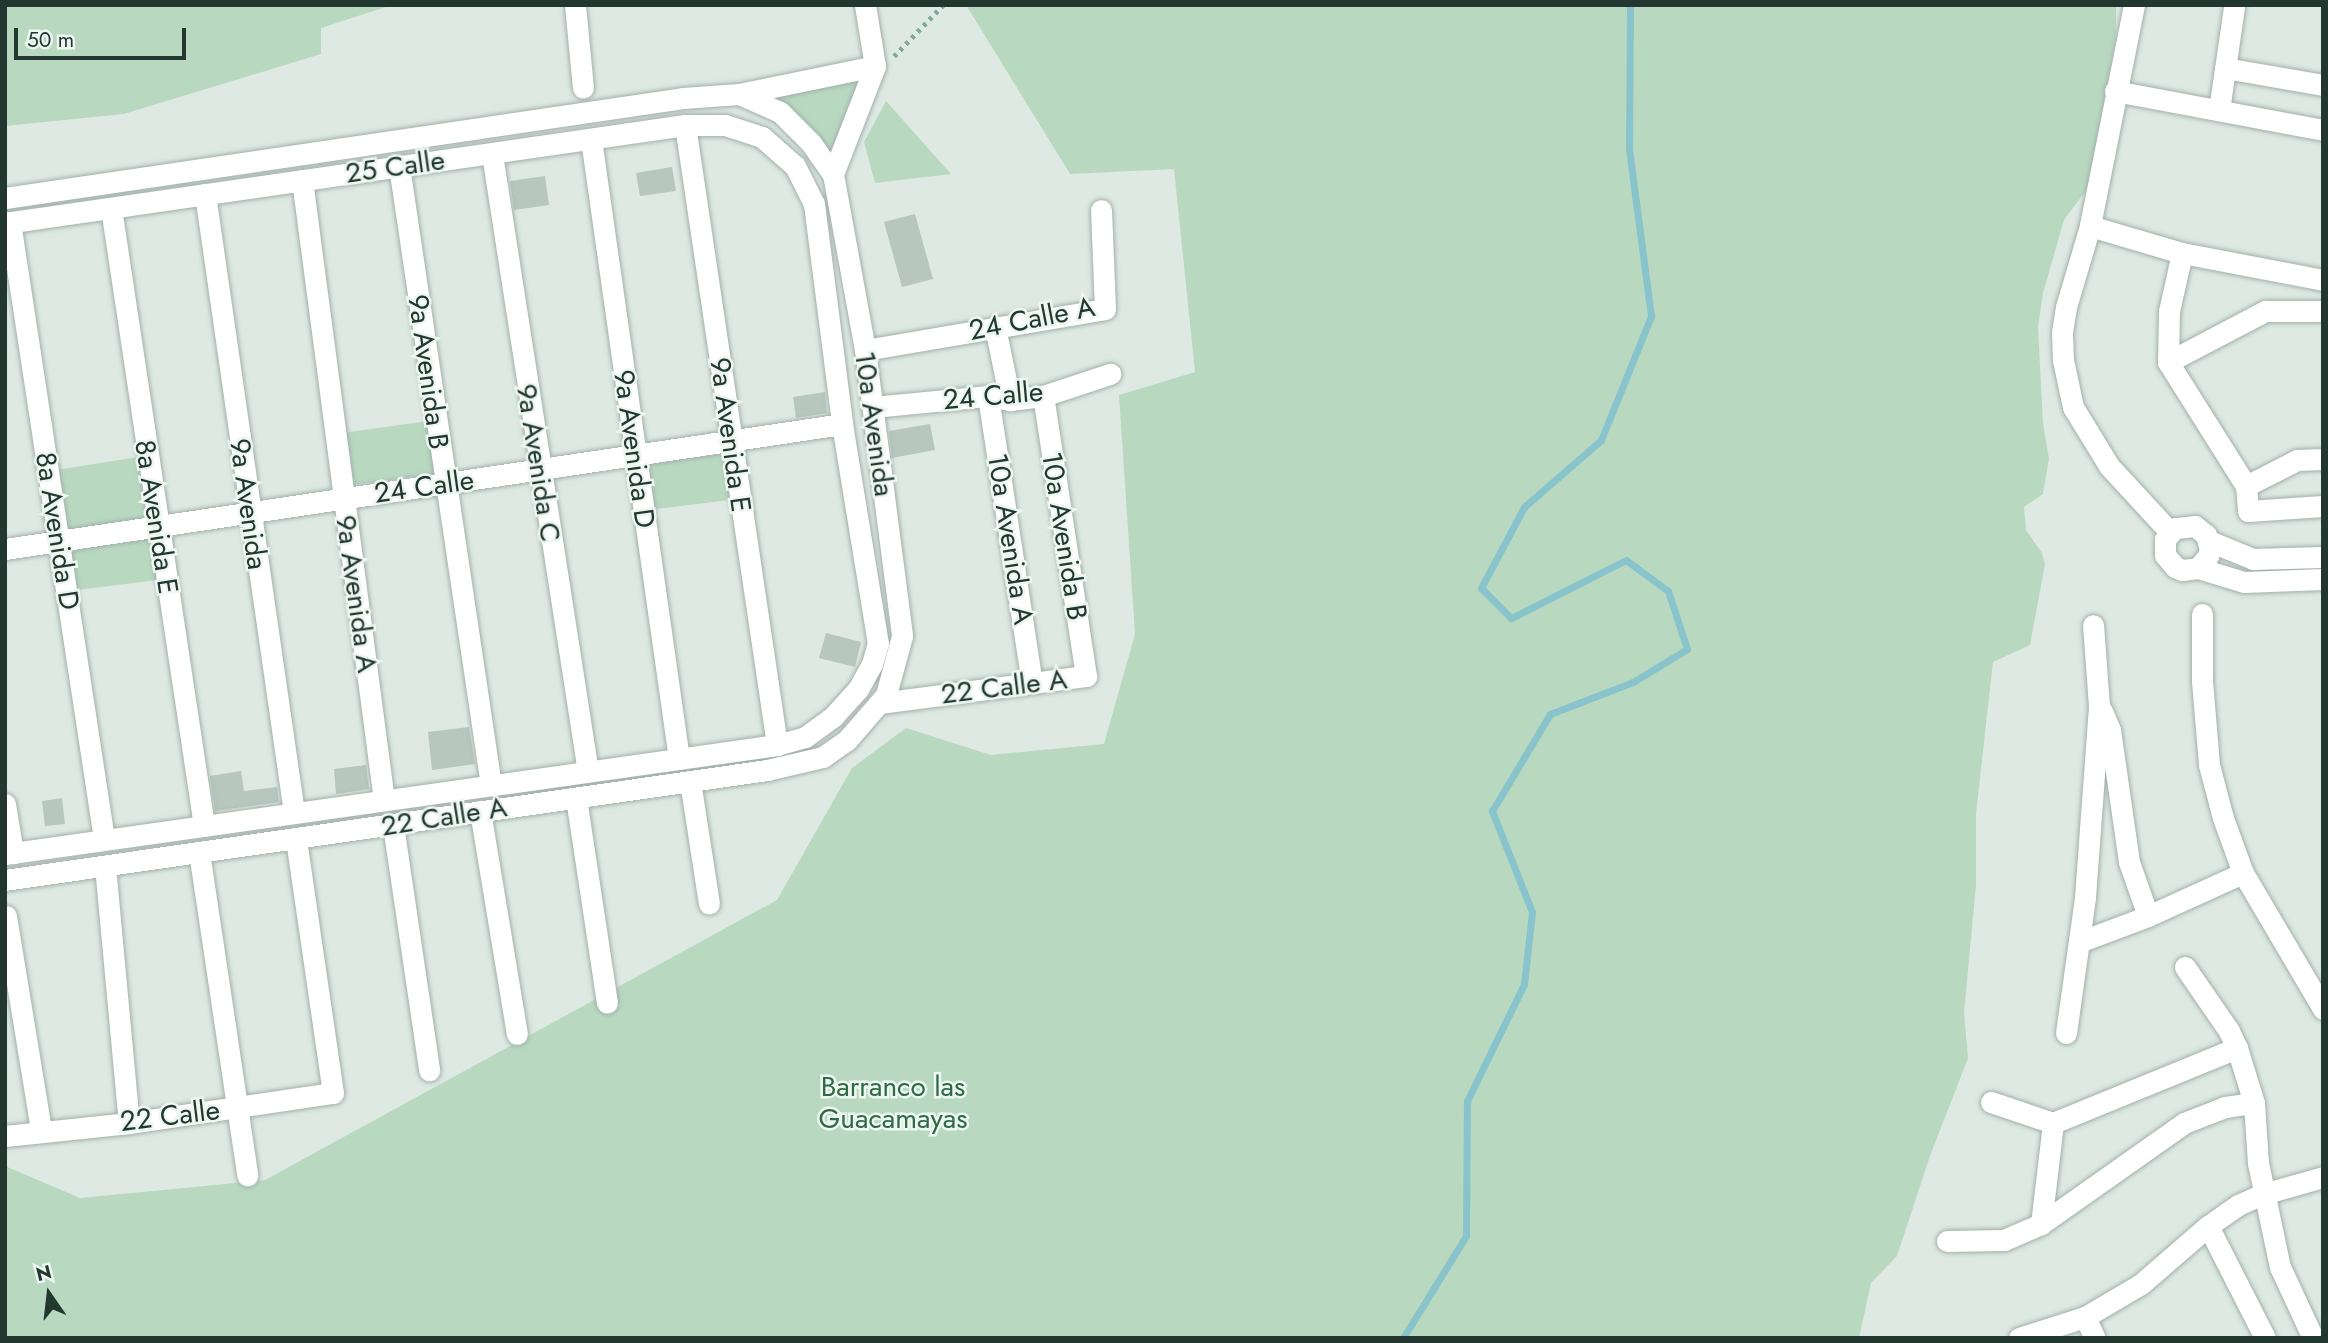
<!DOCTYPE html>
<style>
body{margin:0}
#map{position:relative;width:2328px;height:1343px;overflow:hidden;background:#dee9e4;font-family:Jost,sans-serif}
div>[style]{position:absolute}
.green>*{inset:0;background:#b8d9c0}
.stream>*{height:7px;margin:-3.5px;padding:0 3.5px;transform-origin:3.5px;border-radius:3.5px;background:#89c3cb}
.building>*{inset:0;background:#b7c6bf}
.path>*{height:4.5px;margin-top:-2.25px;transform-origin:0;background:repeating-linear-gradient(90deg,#81aa9c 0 3.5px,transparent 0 8.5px)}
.roads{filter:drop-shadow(0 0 2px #a2b0aa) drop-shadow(0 0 2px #a2b0aa)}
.minor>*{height:21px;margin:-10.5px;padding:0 10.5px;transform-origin:10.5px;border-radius:10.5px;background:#fff}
span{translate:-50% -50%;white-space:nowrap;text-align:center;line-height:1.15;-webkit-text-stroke:5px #eef6f2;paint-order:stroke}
.street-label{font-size:28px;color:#213730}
.park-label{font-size:28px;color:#2e6b44}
.frame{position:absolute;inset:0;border:7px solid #213730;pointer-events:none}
.north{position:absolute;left:14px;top:1259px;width:70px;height:70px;-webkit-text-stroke:5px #eef6f2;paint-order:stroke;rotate:346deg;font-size:19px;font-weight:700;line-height:28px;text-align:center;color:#213730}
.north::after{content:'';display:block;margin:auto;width:24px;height:32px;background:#213730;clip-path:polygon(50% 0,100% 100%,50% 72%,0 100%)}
.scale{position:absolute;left:14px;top:28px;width:172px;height:32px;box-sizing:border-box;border:4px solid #213730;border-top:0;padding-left:9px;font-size:21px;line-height:24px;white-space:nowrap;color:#213730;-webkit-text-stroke:5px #eef6f2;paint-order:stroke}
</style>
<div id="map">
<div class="green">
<div style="clip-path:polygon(5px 5px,392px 5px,321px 28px,321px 54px,124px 114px,5px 126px)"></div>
<div style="clip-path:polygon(966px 5px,2116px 5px,2116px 38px,2099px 128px,2102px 169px,2064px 220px,2043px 293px,2038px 327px,2043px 423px,2049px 459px,2043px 494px,2024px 507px,2026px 530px,2042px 553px,2045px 564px,2030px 645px,1993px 662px,1976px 814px,1976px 885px,1964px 1013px,1968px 1058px,1930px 1156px,1897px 1256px,1871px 1283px,1859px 1338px,5px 1338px,5px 1166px,80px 1198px,265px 1180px,777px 900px,852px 768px,906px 728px,991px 755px,1104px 744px,1135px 634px,1119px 395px,1195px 372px,1174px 169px,1070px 174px)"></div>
<div style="clip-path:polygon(864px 77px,829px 156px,767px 97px)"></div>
<div style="clip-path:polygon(886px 101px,951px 174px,875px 183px,864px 142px)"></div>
<div style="clip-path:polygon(428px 421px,437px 474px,350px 485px,342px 433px)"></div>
<div style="clip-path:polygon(723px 438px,738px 499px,648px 510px,638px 453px)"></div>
<div style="clip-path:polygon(138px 457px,158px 580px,69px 591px,50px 471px)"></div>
</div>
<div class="stream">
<div style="left:1403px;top:1338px;width:120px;rotate:-58.3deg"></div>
<div style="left:1466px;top:1236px;width:135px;rotate:-89.6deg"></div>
<div style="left:1467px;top:1101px;width:130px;rotate:-64deg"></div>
<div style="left:1524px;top:984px;width:72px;rotate:-83.7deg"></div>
<div style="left:1532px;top:912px;width:109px;rotate:-111.6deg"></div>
<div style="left:1492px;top:811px;width:113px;rotate:-59.1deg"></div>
<div style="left:1550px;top:714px;width:89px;rotate:-21.1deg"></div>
<div style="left:1633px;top:682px;width:63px;rotate:-31.4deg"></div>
<div style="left:1687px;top:649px;width:61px;rotate:-108.1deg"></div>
<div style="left:1668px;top:591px;width:52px;rotate:-143.6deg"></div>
<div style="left:1626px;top:560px;width:129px;rotate:153.2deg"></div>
<div style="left:1511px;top:618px;width:42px;rotate:-135deg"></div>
<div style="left:1481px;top:588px;width:92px;rotate:-62deg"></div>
<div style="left:1524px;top:507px;width:102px;rotate:-41deg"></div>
<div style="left:1601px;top:440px;width:134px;rotate:-68deg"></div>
<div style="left:1651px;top:316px;width:167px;rotate:-97.5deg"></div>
<div style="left:1629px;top:150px;width:145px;rotate:-89.6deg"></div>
</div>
<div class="building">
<div style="clip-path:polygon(672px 167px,676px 191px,640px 196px,636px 173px)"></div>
<div style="clip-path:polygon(545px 176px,549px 205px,514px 210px,510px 181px)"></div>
<div style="clip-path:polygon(915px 214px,933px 279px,902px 287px,884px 222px)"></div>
<div style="clip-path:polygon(825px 392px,827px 413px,796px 418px,793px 397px)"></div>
<div style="clip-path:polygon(930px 424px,935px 450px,892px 458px,889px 431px)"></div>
<div style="clip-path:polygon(826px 633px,861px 642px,855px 667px,819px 658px)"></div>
<div style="clip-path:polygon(469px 727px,475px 764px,432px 770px,428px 732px)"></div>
<div style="clip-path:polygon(366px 765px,369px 789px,336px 794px,334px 769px)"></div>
<div style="clip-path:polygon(241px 771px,244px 791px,277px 787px,279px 802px,215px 811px,210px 776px)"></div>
<div style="clip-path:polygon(62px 798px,65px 824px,45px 826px,42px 801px)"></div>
</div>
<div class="path">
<div style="left:894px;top:56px;width:71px;rotate:-46.1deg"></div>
</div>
<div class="roads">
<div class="minor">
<div style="left:575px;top:5px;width:83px;rotate:84.5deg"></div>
<div style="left:865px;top:5px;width:62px;rotate:80.7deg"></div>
<div style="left:2134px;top:5px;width:225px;rotate:101.3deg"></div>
<div style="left:2090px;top:226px;width:84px;rotate:106.5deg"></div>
<div style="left:2066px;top:307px;width:26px;rotate:99deg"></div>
<div style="left:2062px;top:333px;width:27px;rotate:88deg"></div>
<div style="left:2063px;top:360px;width:48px;rotate:78deg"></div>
<div style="left:2073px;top:407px;width:69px;rotate:58.6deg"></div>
<div style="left:2109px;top:466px;width:90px;rotate:47.3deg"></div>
<div style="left:2225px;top:68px;width:99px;rotate:9.8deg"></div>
<div style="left:2115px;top:91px;width:212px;rotate:10.6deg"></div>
<div style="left:739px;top:94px;width:139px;rotate:-11.6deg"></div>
<div style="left:2219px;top:110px;width:104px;rotate:-81.7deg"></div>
<div style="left:685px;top:125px;width:627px;rotate:81.56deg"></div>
<div style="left:591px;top:139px;width:626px;rotate:81.92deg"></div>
<div style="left:492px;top:154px;width:625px;rotate:81.17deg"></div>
<div style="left:399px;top:166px;width:626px;rotate:81.55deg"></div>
<div style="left:833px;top:174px;width:116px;rotate:-68.7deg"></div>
<div style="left:302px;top:180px;width:625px;rotate:82.47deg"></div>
<div style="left:205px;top:194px;width:624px;rotate:81.81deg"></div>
<div style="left:5px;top:198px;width:685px;rotate:-8.39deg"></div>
<div style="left:683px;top:98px;width:56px;rotate:-4.1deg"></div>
<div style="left:739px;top:94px;width:45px;rotate:23.7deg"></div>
<div style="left:780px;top:112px;width:44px;rotate:45deg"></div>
<div style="left:811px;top:143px;width:38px;rotate:55deg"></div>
<div style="left:833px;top:174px;width:179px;rotate:79.7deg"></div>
<div style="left:865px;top:350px;width:288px;rotate:82.6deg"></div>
<div style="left:902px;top:636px;width:61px;rotate:105.2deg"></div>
<div style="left:886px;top:695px;width:60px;rotate:130.9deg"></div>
<div style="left:847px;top:740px;width:29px;rotate:145deg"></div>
<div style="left:823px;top:757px;width:57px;rotate:166.9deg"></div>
<div style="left:767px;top:770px;width:770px;rotate:171.79deg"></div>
<div style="left:111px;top:208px;width:625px;rotate:81.44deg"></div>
<div style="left:10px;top:222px;width:624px;rotate:81.34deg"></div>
<div style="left:5px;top:223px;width:687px;rotate:-8.2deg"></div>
<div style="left:685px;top:125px;width:40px"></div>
<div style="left:725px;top:125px;width:39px;rotate:18deg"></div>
<div style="left:762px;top:137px;width:44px;rotate:41.3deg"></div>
<div style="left:795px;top:166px;width:42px;rotate:63.4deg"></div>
<div style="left:814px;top:204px;width:222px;rotate:82.7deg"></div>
<div style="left:842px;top:424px;width:222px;rotate:80.7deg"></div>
<div style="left:878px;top:643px;width:22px;rotate:106deg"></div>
<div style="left:872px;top:664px;width:29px;rotate:119deg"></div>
<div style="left:858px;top:689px;width:36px;rotate:132deg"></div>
<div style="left:834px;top:716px;width:36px;rotate:144deg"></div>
<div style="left:805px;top:737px;width:29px;rotate:164deg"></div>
<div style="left:777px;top:745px;width:780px;rotate:171.96deg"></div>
<div style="left:2090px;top:226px;width:96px;rotate:16.4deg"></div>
<div style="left:2182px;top:253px;width:144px;rotate:10.8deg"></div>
<div style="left:2182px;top:253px;width:59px;rotate:102.6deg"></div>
<div style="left:2169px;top:311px;width:51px;rotate:91.1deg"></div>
<div style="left:2168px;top:362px;width:146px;rotate:57.8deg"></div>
<div style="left:2246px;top:486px;width:25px;rotate:85deg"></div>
<div style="left:2248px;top:511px;width:75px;rotate:-3.8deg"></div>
<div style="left:995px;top:327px;width:75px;rotate:78.4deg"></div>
<div style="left:865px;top:350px;width:243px;rotate:-9.7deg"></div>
<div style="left:1105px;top:309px;width:99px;rotate:-92.3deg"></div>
<div style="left:2168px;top:362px;width:110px;rotate:-27.7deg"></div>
<div style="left:2265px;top:311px;width:58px"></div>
<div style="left:988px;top:396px;width:290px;rotate:81.3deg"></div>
<div style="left:873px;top:407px;width:116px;rotate:-5.5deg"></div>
<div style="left:988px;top:396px;width:22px;rotate:10deg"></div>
<div style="left:1010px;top:400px;width:33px;rotate:-7deg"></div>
<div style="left:1043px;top:396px;width:71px;rotate:-18.2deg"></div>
<div style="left:2246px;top:486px;width:57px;rotate:-27deg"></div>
<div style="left:2297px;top:460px;width:26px;rotate:-2deg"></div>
<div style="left:2209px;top:541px;width:48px;rotate:22.2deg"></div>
<div style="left:2253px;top:559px;width:70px;rotate:-1.6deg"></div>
<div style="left:5px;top:549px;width:846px;rotate:-8.49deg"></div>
<div style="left:2198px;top:568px;width:16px;rotate:-50deg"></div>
<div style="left:2208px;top:556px;width:7px;rotate:-74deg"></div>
<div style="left:2210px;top:549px;width:15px;rotate:-106deg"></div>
<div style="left:2206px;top:535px;width:14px;rotate:-141deg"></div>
<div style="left:2195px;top:526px;width:20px;rotate:174deg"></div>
<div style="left:2175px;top:528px;width:15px;rotate:132deg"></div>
<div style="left:2165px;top:539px;width:16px;rotate:90deg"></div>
<div style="left:2165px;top:555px;width:16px;rotate:50deg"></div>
<div style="left:2175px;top:567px;width:8px;rotate:23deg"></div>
<div style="left:2182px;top:570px;width:16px;rotate:-7deg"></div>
<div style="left:2198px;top:568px;width:48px;rotate:16.9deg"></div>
<div style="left:2244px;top:582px;width:79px;rotate:-2.2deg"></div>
<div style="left:2202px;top:614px;width:67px;rotate:90deg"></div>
<div style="left:2202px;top:681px;width:84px;rotate:85.2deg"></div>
<div style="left:2209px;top:765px;width:55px;rotate:75.2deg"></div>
<div style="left:2223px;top:818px;width:59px;rotate:70deg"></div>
<div style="left:2243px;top:873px;width:158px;rotate:59.5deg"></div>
<div style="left:880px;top:703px;width:208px;rotate:-7.5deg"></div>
<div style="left:1086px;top:676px;width:283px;rotate:-98.7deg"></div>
<div style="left:2102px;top:711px;width:21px;rotate:67deg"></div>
<div style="left:2110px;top:730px;width:133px;rotate:81.8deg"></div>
<div style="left:2129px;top:862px;width:57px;rotate:70.6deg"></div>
<div style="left:690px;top:781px;width:124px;rotate:81.2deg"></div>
<div style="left:576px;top:798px;width:207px;rotate:81.4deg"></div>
<div style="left:5px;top:804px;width:50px;rotate:80.7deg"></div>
<div style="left:480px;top:811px;width:226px;rotate:80.6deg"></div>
<div style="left:393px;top:825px;width:248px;rotate:81.6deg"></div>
<div style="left:199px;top:852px;width:327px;rotate:81.5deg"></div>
<div style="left:105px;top:866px;width:258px;rotate:84.7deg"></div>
<div style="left:6px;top:916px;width:217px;rotate:80.7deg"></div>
<div style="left:2079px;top:942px;width:74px;rotate:-20.6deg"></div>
<div style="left:2148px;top:916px;width:104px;rotate:-24.4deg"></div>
<div style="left:2185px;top:967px;width:78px;rotate:55.5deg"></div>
<div style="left:2229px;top:1031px;width:19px;rotate:65deg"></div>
<div style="left:2237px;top:1048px;width:58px;rotate:72.8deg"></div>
<div style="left:2254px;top:1103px;width:60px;rotate:86.2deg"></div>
<div style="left:2258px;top:1163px;width:106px;rotate:78.1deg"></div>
<div style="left:2280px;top:1267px;width:78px;rotate:65.1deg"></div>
<div style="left:2066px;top:1033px;width:137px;rotate:-82deg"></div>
<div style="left:2085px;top:897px;width:192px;rotate:-85.8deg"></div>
<div style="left:2099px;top:706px;width:81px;rotate:-94.2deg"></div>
<div style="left:1991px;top:1102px;width:65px;rotate:18.7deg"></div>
<div style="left:2053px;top:1123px;width:199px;rotate:-22.2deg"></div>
<div style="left:5px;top:1136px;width:125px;rotate:-6deg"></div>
<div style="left:129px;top:1123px;width:206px;rotate:-8.4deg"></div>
<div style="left:333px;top:1093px;width:256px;rotate:-98.3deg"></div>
<div style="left:2041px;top:1224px;width:102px;rotate:-83.2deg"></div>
<div style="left:2208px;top:1226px;width:126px;rotate:63deg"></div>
<div style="left:1947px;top:1241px;width:57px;rotate:-1deg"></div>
<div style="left:2004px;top:1240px;width:40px;rotate:-23.4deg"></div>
<div style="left:2041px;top:1224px;width:175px;rotate:-35.2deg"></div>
<div style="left:2184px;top:1123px;width:44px;rotate:-21.3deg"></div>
<div style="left:2225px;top:1107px;width:29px;rotate:-8deg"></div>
<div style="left:2085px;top:1317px;width:23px;rotate:65deg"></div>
<div style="left:2019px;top:1338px;width:69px;rotate:-17.7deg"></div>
<div style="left:2085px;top:1317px;width:65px;rotate:-30.5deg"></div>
<div style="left:2141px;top:1284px;width:89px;rotate:-40.9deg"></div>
<div style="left:2208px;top:1226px;width:37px;rotate:-35deg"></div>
<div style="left:2238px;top:1205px;width:27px;rotate:-24deg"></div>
<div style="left:2263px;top:1194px;width:62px;rotate:-15.8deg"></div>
</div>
</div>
<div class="street-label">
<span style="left:395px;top:167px;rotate:-8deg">25 Calle</span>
<span style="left:1032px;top:319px;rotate:-11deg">24 Calle A</span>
<span style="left:428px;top:372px;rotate:82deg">9a Avenida B</span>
<span style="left:993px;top:396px;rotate:-5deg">24 Calle</span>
<span style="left:874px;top:424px;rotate:82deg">10a Avenida</span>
<span style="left:730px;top:435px;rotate:82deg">9a Avenida E</span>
<span style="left:634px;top:449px;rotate:82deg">9a Avenida D</span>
<span style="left:538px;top:463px;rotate:81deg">9a Avenida C</span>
<span style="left:424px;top:487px;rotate:-8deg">24 Calle</span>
<span style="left:248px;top:504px;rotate:82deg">9a Avenida</span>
<span style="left:156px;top:517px;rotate:81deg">8a Avenida E</span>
<span style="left:57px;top:531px;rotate:81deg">8a Avenida D</span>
<span style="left:1064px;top:536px;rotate:81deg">10a Avenida B</span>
<span style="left:1010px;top:539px;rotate:81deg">10a Avenida A</span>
<span style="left:356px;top:594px;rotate:82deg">9a Avenida A</span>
<span style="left:1004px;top:687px;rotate:-7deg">22 Calle A</span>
<span style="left:444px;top:817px;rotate:-9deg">22 Calle A</span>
<span style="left:170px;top:1116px;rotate:-7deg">22 Calle</span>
</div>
<div class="park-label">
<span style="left:893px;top:1103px">Barranco las<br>Guacamayas</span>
</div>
<div class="frame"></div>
<div class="north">N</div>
<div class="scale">50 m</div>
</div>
